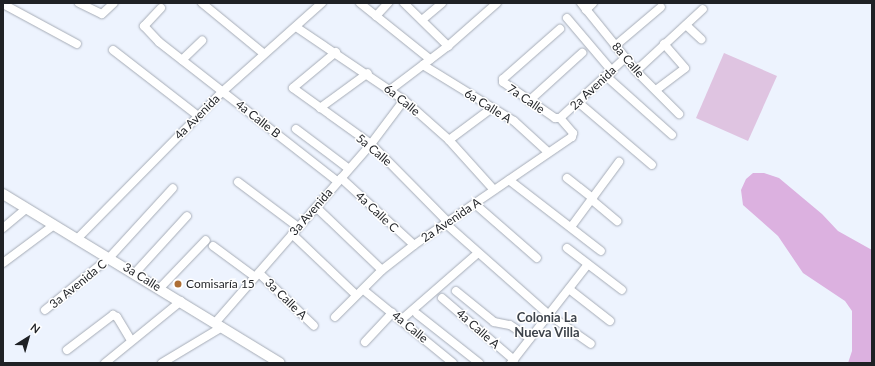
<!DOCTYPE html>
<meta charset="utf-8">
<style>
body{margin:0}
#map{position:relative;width:875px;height:366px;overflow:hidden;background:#edf3fe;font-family:Lato,sans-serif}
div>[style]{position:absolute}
.green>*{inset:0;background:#dfc4e1}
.forest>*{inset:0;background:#dcb1e0}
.roads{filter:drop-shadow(0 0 1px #a6acb6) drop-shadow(0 0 1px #a6acb6)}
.minor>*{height:8px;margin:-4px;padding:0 4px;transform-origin:4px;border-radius:4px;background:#fff}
.major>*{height:10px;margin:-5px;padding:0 5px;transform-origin:5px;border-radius:5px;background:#fff}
.dots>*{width:11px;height:11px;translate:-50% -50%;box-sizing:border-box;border:2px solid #fff;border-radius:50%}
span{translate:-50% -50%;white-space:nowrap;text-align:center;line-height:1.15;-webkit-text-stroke:3px #fff;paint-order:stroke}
.street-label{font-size:12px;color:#1f2125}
.poi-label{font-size:12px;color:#1f2125}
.left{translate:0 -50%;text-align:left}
.neighbourhood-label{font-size:13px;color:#3d434b;font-weight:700}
.frame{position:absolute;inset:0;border:4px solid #1f2125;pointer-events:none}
.north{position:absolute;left:8px;top:318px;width:40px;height:40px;-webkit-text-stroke:3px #fff;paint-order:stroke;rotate:37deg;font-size:11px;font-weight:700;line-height:16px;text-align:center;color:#1f2125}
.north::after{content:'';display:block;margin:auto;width:14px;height:18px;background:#1f2125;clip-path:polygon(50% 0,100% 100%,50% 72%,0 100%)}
</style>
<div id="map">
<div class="green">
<div style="clip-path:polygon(724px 53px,777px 76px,748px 141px,696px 118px)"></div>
</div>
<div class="forest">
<div style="clip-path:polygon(753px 173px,764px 173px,779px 178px,822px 214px,838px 231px,872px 250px,872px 363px,848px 363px,852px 351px,852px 311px,845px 301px,803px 273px,778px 236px,743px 205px,741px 190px,746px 179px)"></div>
</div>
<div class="roads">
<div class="minor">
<div style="left:79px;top:3px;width:25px;rotate:26deg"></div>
<div style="left:102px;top:14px;width:16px;rotate:-43deg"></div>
<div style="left:202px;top:3px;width:79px;rotate:39.3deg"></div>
<div style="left:360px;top:3px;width:90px;rotate:38.7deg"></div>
<div style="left:404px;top:3px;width:62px;rotate:44.3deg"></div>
<div style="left:581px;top:3px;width:87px;rotate:51deg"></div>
<div style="left:636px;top:71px;width:61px;rotate:45deg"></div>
<div style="left:3px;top:4px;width:84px;rotate:28.4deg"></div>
<div style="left:161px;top:8px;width:25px;rotate:133deg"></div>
<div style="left:144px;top:26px;width:22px;rotate:47deg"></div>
<div style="left:159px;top:42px;width:226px;rotate:38deg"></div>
<div style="left:586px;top:10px;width:10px;rotate:-45deg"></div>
<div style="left:376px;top:16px;width:18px;rotate:-47deg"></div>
<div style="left:567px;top:18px;width:70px;rotate:49.7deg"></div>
<div style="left:422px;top:20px;width:26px;rotate:-40deg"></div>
<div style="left:686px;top:25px;width:21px;rotate:43deg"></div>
<div style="left:296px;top:27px;width:130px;rotate:34.1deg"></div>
<div style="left:404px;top:100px;width:60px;rotate:41.6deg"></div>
<div style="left:449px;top:140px;width:67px;rotate:48deg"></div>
<div style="left:615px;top:46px;width:60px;rotate:-40.3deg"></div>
<div style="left:113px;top:50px;width:108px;rotate:37.8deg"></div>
<div style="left:336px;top:52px;width:56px;rotate:140.1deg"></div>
<div style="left:293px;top:88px;width:96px;rotate:35.7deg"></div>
<div style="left:371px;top:144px;width:110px;rotate:45.4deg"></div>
<div style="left:182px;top:60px;width:28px;rotate:-44deg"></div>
<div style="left:423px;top:65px;width:107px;rotate:31.6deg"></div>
<div style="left:514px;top:121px;width:46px;rotate:42.4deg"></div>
<div style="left:636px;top:71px;width:91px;rotate:-42.8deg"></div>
<div style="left:607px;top:77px;width:87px;rotate:41.7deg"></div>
<div style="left:390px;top:90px;width:73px;rotate:-37.2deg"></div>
<div style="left:448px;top:46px;width:65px;rotate:-41.3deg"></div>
<div style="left:656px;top:90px;width:36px;rotate:-37deg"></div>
<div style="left:685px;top:68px;width:32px;rotate:-131deg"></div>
<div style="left:529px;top:101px;width:72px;rotate:-42.2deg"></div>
<div style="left:578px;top:102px;width:97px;rotate:40.4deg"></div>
<div style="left:320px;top:108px;width:59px;rotate:-36.1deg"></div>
<div style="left:560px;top:118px;width:88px;rotate:-42.7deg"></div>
<div style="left:296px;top:129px;width:66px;rotate:37deg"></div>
<div style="left:449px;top:140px;width:54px;rotate:-36.7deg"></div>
<div style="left:341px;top:178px;width:99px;rotate:42.5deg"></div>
<div style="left:567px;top:178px;width:33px;rotate:38deg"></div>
<div style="left:509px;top:180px;width:116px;rotate:37.7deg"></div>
<div style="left:238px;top:182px;width:75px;rotate:36.9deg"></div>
<div style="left:592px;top:200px;width:33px;rotate:40deg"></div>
<div style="left:475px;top:204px;width:82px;rotate:41.1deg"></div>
<div style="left:316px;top:207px;width:91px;rotate:43.7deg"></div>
<div style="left:445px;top:223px;width:137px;rotate:41.5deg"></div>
<div style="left:548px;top:314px;width:52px;rotate:34.9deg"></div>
<div style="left:571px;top:227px;width:81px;rotate:-53.6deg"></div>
<div style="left:3px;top:228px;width:31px;rotate:-40deg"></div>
<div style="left:292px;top:234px;width:88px;rotate:43.6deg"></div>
<div style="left:78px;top:238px;width:205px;rotate:-45.4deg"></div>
<div style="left:222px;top:92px;width:134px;rotate:-41.7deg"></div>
<div style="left:213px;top:246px;width:52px;rotate:36.4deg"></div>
<div style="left:567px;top:248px;width:69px;rotate:37.4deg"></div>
<div style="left:3px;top:263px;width:64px;rotate:-36.7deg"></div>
<div style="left:135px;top:273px;width:77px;rotate:-47.6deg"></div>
<div style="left:259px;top:273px;width:76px;rotate:43.9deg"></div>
<div style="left:160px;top:288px;width:66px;rotate:-46.2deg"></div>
<div style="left:569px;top:289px;width:52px;rotate:38deg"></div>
<div style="left:456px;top:291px;width:49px;rotate:39.2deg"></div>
<div style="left:494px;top:322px;width:16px;rotate:11deg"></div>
<div style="left:510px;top:325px;width:24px;rotate:33deg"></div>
<div style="left:366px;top:292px;width:112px;rotate:39.2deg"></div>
<div style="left:442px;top:298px;width:95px;rotate:40.7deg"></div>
<div style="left:45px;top:310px;width:84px;rotate:-39.2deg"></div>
<div style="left:110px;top:257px;width:93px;rotate:-47.6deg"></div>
<div style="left:417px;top:314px;width:79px;rotate:38.3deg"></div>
<div style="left:335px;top:317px;width:66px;rotate:-45deg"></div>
<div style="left:382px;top:270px;width:41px;rotate:-38deg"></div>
<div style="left:414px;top:245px;width:191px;rotate:-34.4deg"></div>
<div style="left:572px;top:137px;width:4px;rotate:-76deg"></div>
<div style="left:573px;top:133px;width:20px;rotate:-131deg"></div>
<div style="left:560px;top:118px;width:5px;rotate:180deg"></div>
<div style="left:555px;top:118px;width:63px;rotate:-145.3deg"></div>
<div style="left:503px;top:82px;width:3px;rotate:-90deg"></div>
<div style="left:503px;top:79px;width:76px;rotate:-41.3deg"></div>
<div style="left:401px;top:320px;width:102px;rotate:-41deg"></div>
<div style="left:215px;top:323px;width:237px;rotate:-48.9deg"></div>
<div style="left:371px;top:144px;width:55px;rotate:-53.1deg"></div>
<div style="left:365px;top:342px;width:40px;rotate:-47deg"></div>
<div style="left:67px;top:350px;width:58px;rotate:-37.3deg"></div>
<div style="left:113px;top:315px;width:4px;rotate:27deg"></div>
<div style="left:117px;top:317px;width:27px;rotate:59deg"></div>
<div style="left:105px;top:363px;width:98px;rotate:-39.2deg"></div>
<div style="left:162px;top:363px;width:70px;rotate:-31deg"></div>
<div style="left:511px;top:363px;width:125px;rotate:-52.1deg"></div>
</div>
<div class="major">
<div style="left:3px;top:194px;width:324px;rotate:31.4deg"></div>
</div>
</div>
<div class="dots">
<div style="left:178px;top:284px;background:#ad6e35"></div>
</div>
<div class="street-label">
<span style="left:628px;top:60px;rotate:49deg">8a Calle</span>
<span style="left:593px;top:88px;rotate:-43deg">2a Avenida</span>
<span style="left:526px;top:99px;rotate:34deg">7a Calle</span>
<span style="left:402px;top:100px;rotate:39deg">6a Calle</span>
<span style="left:488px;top:106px;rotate:32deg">6a Calle A</span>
<span style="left:197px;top:117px;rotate:-45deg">4a Avenida</span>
<span style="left:258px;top:119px;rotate:38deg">4a Calle B</span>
<span style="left:374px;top:150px;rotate:40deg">5a Calle</span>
<span style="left:311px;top:212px;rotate:-49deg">3a Avenida</span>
<span style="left:377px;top:212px;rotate:43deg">4a Calle C</span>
<span style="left:451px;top:220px;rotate:-34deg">2a Avenida A</span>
<span style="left:142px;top:277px;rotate:32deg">3a Calle</span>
<span style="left:78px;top:284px;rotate:-39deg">3a Avenida C</span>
<span style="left:286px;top:299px;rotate:44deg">3a Calle A</span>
<span style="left:410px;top:327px;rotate:39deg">4a Calle</span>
<span style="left:478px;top:329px;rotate:41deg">4a Calle A</span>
</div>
<div class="poi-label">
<span class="left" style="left:186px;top:284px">Comisaría 15</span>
</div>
<div class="neighbourhood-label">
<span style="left:547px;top:325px">Colonia La<br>Nueva Villa</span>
</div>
<div class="frame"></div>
<div class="north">N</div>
</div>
